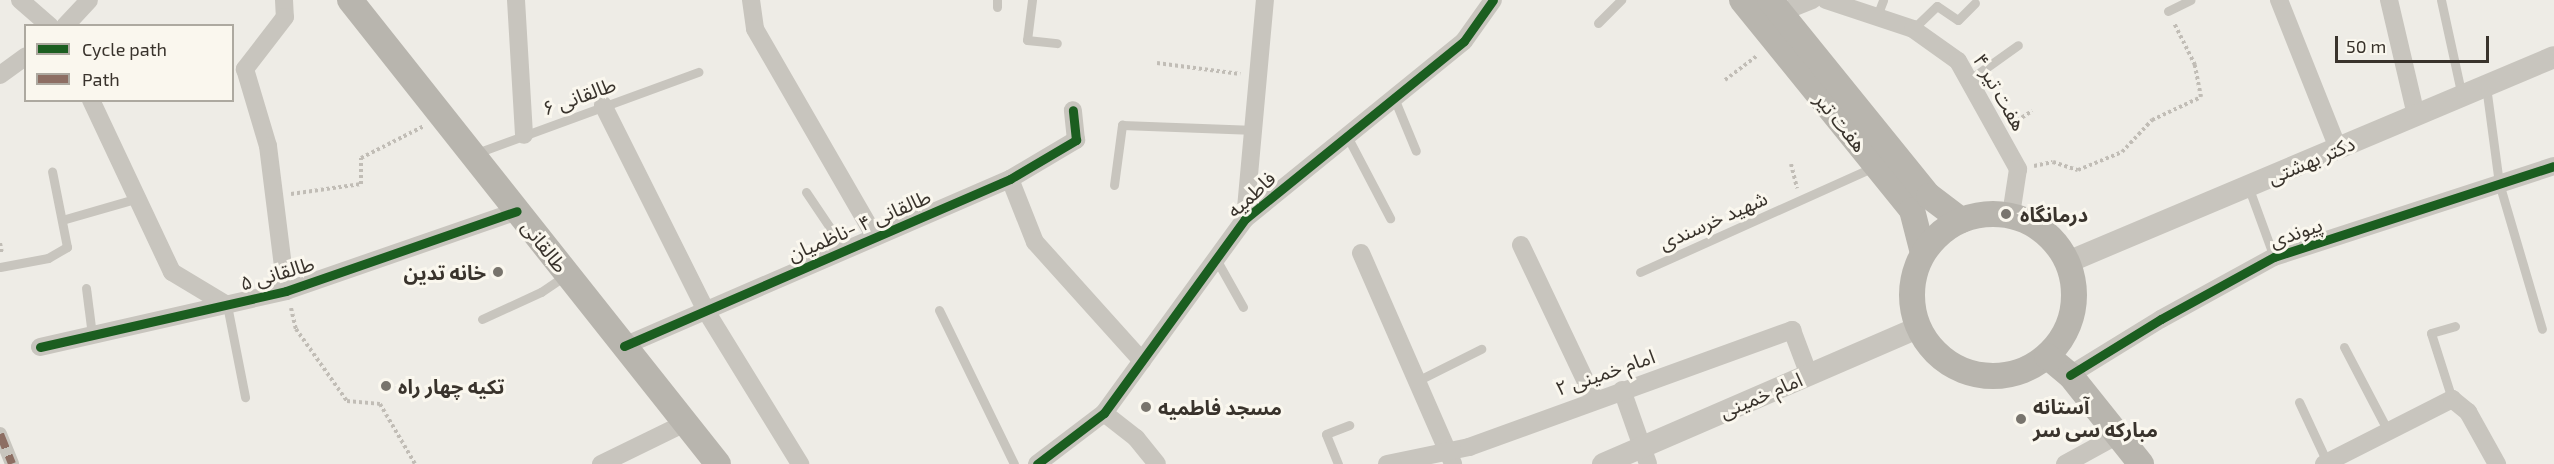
<!DOCTYPE html>
<meta charset="utf-8">
<style>
body{margin:0}
#map{position:relative;width:2554px;height:464px;overflow:hidden;background:#eeece6;font-family:"Exo 2","Noto Sans Arabic",sans-serif}
div>[style]{position:absolute}
.path>*{height:4px;margin-top:-2px;transform-origin:0;background:repeating-linear-gradient(90deg,#c1bdb6 0 3px,transparent 0 6px)}
.service>*{height:9px;margin:-4.5px;padding:0 4.5px;transform-origin:4.5px;border-radius:4.5px;background:#c8c5be}
.pedestrian>*{height:14px;margin:-7px;padding:0 7px;transform-origin:7px;border-radius:7px;background:#c8c5be}
.minor>*{height:18px;margin:-9px;padding:0 9px;transform-origin:9px;border-radius:9px;background:#c8c5be}
.tertiary>*{height:22px;margin:-11px;padding:0 11px;transform-origin:11px;border-radius:11px;background:#c8c5be}
.secondary>*{height:26px;margin:-13px;padding:0 13px;transform-origin:13px;border-radius:13px;background:#b8b5ae}
.secondary>.ring{margin:-13px;padding:0;box-sizing:content-box;background:none;border:26px solid #b8b5ae;border-radius:50%}
.quiet>*{height:8px;margin-top:-4px;transform-origin:0;background:repeating-linear-gradient(90deg,#8d6e63 0 15px,transparent 0 23px)}
.cycleway>*{height:9px;margin:-4.5px;padding:0 4.5px;transform-origin:4.5px;border-radius:4.5px;background:#1b5e20}
.dots>*{width:16px;height:16px;translate:-50% -50%;box-sizing:border-box;border:3px solid #faf7ee;border-radius:50%}
span{translate:-50% -50%;white-space:nowrap;text-align:center;line-height:1.15;-webkit-text-stroke:6px #faf7ee;paint-order:stroke}
.street-label{font-size:20px;color:#39332c}
.poi-label{font-size:20px;color:#39332c;font-weight:700}
.left{translate:0 -50%;text-align:left}
.right{translate:-100% -50%;text-align:right}
.legend{position:absolute;left:24px;top:24px;width:210px;height:78px;box-sizing:border-box;background:#faf7ee;border:2px solid #ada9a0;margin:0;padding:8px 10px;list-style:none;font-size:18px;color:#39332c}
.legend li{display:flex;align-items:center;gap:12px;height:30px}
.legend b{width:30px;border:2px solid #ada9a0}
.scale{position:absolute;left:2335px;top:36px;width:154px;height:27px;box-sizing:border-box;border:3px solid #39332c;border-top:0;padding-left:8px;font-size:18px;line-height:21px;white-space:nowrap;color:#39332c;-webkit-text-stroke:4px #faf7ee;paint-order:stroke}
</style>
<div id="map">
<div class="path">
<div style="left:1157px;top:63px;width:84px;rotate:7.5deg"></div>
<div style="left:1725px;top:80px;width:41px;rotate:-37.1deg"></div>
<div style="left:2012px;top:124px;width:24px;rotate:-33deg"></div>
<div style="left:1791px;top:164px;width:25px;rotate:76deg"></div>
<div style="left:2034px;top:166px;width:19px;rotate:-12deg"></div>
<div style="left:2053px;top:162px;width:26px;rotate:18deg"></div>
<div style="left:2078px;top:170px;width:48px;rotate:-22.2deg"></div>
<div style="left:2122px;top:152px;width:44px;rotate:-46.8deg"></div>
<div style="left:2152px;top:120px;width:54px;rotate:-25.1deg"></div>
<div style="left:2201px;top:97px;width:33px;rotate:-101deg"></div>
<div style="left:2195px;top:65px;width:47px;rotate:-116.6deg"></div>
<div style="left:291px;top:194px;width:71px;rotate:-8.1deg"></div>
<div style="left:361px;top:184px;width:26px;rotate:-90deg"></div>
<div style="left:361px;top:158px;width:71px;rotate:-26.9deg"></div>
<div style="left:0;top:243px;width:10px;rotate:79deg"></div>
<div style="left:291px;top:308px;width:22px;rotate:77deg"></div>
<div style="left:296px;top:329px;width:88px;rotate:54.7deg"></div>
<div style="left:347px;top:401px;width:33px;rotate:5deg"></div>
<div style="left:380px;top:404px;width:69px;rotate:59.7deg"></div>
</div>
<div class="service">
<div style="left:997px;top:0;width:7px;rotate:90deg"></div>
<div style="left:1032px;top:0;width:40px;rotate:97.1deg"></div>
<div style="left:1027px;top:40px;width:30px;rotate:6deg"></div>
<div style="left:2441px;top:0;width:98px;rotate:77.7deg"></div>
<div style="left:2168px;top:11px;width:25px;rotate:-26deg"></div>
<div style="left:1877px;top:16px;width:17px;rotate:-69deg"></div>
<div style="left:1598px;top:23px;width:33px;rotate:-45deg"></div>
<div style="left:1913px;top:29px;width:33px;rotate:-44deg"></div>
<div style="left:1937px;top:6px;width:25px;rotate:34deg"></div>
<div style="left:1958px;top:20px;width:24px;rotate:-45deg"></div>
<div style="left:1969px;top:80px;width:60px;rotate:-35.5deg"></div>
<div style="left:2486px;top:86px;width:98px;rotate:82.4deg"></div>
<div style="left:2499px;top:183px;width:152px;rotate:73.6deg"></div>
<div style="left:1394px;top:98px;width:57px;rotate:67.5deg"></div>
<div style="left:1347px;top:136px;width:93px;rotate:62.3deg"></div>
<div style="left:474px;top:154px;width:239px;rotate:-20.1deg"></div>
<div style="left:1114px;top:185px;width:61px;rotate:-82.4deg"></div>
<div style="left:1122px;top:125px;width:133px;rotate:2.2deg"></div>
<div style="left:2248px;top:186px;width:76px;rotate:69.9deg"></div>
<div style="left:806px;top:192px;width:70px;rotate:56.1deg"></div>
<div style="left:62px;top:220px;width:79px;rotate:-16.1deg"></div>
<div style="left:1216px;top:259px;width:55px;rotate:60.6deg"></div>
<div style="left:0;top:267px;width:49px;rotate:-10.6deg"></div>
<div style="left:48px;top:258px;width:22px;rotate:-30deg"></div>
<div style="left:67px;top:247px;width:77px;rotate:-101.2deg"></div>
<div style="left:1640px;top:272px;width:256px;rotate:-24.2deg"></div>
<div style="left:86px;top:288px;width:47px;rotate:82.7deg"></div>
<div style="left:227px;top:305px;width:94px;rotate:78.9deg"></div>
<div style="left:939px;top:310px;width:171px;rotate:64deg"></div>
<div style="left:482px;top:319px;width:65px;rotate:-24.6deg"></div>
<div style="left:541px;top:292px;width:29px;rotate:-34deg"></div>
<div style="left:2344px;top:347px;width:95px;rotate:62.4deg"></div>
<div style="left:1417px;top:381px;width:72px;rotate:-26.6deg"></div>
<div style="left:2452px;top:399px;width:69px;rotate:-107.7deg"></div>
<div style="left:2431px;top:333px;width:25px;rotate:-16deg"></div>
<div style="left:2299px;top:402px;width:66px;rotate:65deg"></div>
<div style="left:1338px;top:464px;width:32px;rotate:-112deg"></div>
<div style="left:1326px;top:434px;width:25px;rotate:-21deg"></div>
</div>
<div class="pedestrian">
<div style="left:0;top:434px;width:32px;rotate:68deg"></div>
</div>
<div class="minor">
<div style="left:20px;top:0;width:40px;rotate:41deg"></div>
<div style="left:284px;top:0;width:17px;rotate:87deg"></div>
<div style="left:285px;top:17px;width:66px;rotate:127.6deg"></div>
<div style="left:245px;top:69px;width:80px;rotate:73.4deg"></div>
<div style="left:268px;top:146px;width:146px;rotate:82.9deg"></div>
<div style="left:516px;top:0;width:135px;rotate:86.6deg"></div>
<div style="left:751px;top:0;width:29px;rotate:82deg"></div>
<div style="left:755px;top:29px;width:240px;rotate:60deg"></div>
<div style="left:1826px;top:0;width:92px;rotate:18.4deg"></div>
<div style="left:1913px;top:29px;width:55px;rotate:35.4deg"></div>
<div style="left:1958px;top:61px;width:124px;rotate:60.9deg"></div>
<div style="left:2018px;top:169px;width:47px;rotate:98.7deg"></div>
<div style="left:2279px;top:0;width:159px;rotate:68.3deg"></div>
<div style="left:2389px;top:0;width:118px;rotate:76.8deg"></div>
<div style="left:1780px;top:13px;width:35px;rotate:-22deg"></div>
<div style="left:65px;top:26px;width:35px;rotate:-47deg"></div>
<div style="left:0;top:75px;width:32px;rotate:-36deg"></div>
<div style="left:91px;top:100px;width:190px;rotate:64.8deg"></div>
<div style="left:172px;top:272px;width:64px;rotate:31deg"></div>
<div style="left:603px;top:105px;width:230px;rotate:63.4deg"></div>
<div style="left:706px;top:311px;width:180px;rotate:58.4deg"></div>
<div style="left:1010px;top:179px;width:68px;rotate:68.4deg"></div>
<div style="left:1035px;top:242px;width:160px;rotate:48deg"></div>
<div style="left:1245px;top:219px;width:220px;rotate:-84.8deg"></div>
<div style="left:1521px;top:245px;width:170px;rotate:64.6deg"></div>
<div style="left:1361px;top:253px;width:230px;rotate:66.4deg"></div>
<div style="left:624px;top:346px;width:421px;rotate:-23.4deg"></div>
<div style="left:1010px;top:179px;width:77px;rotate:-30.6deg"></div>
<div style="left:1076px;top:140px;width:30px;rotate:-96deg"></div>
<div style="left:40px;top:347px;width:252px;rotate:-12.8deg"></div>
<div style="left:286px;top:291px;width:244px;rotate:-19.1deg"></div>
<div style="left:2070px;top:375px;width:107px;rotate:-31.6deg"></div>
<div style="left:2161px;top:319px;width:129px;rotate:-28.8deg"></div>
<div style="left:2274px;top:257px;width:294px;rotate:-18deg"></div>
<div style="left:1622px;top:390px;width:78px;rotate:70.6deg"></div>
<div style="left:1104px;top:413px;width:41px;rotate:38deg"></div>
<div style="left:1136px;top:438px;width:33px;rotate:51deg"></div>
<div style="left:601px;top:464px;width:93px;rotate:-26deg"></div>
<div style="left:1037px;top:464px;width:84px;rotate:-37.3deg"></div>
<div style="left:1104px;top:413px;width:240px;rotate:-54deg"></div>
<div style="left:1245px;top:219px;width:282px;rotate:-39.1deg"></div>
<div style="left:1464px;top:41px;width:50px;rotate:-54.7deg"></div>
<div style="left:1387px;top:464px;width:84px;rotate:-11.7deg"></div>
<div style="left:1469px;top:447px;width:344px;rotate:-19.9deg"></div>
<div style="left:1792px;top:330px;width:48px;rotate:69.3deg"></div>
<div style="left:2065px;top:464px;width:60px;rotate:-28.7deg"></div>
<div style="left:2324px;top:464px;width:144px;rotate:-26.9deg"></div>
<div style="left:2452px;top:399px;width:21px;rotate:39deg"></div>
<div style="left:2468px;top:412px;width:60px;rotate:60.9deg"></div>
</div>
<div class="tertiary">
<div style="left:2068px;top:262px;width:527px;rotate:-22.87deg"></div>
<div style="left:1603px;top:464px;width:344px;rotate:-23.4deg"></div>
</div>
<div class="secondary">
<div style="left:350px;top:0;width:592px;rotate:51.58deg"></div>
<div style="left:1742px;top:0;width:270px;rotate:51deg"></div>
<div style="left:1912px;top:210px;width:44px;rotate:75.7deg"></div>
<div style="left:1770px;top:0;width:252px;rotate:51deg"></div>
<div style="left:1929px;top:196px;width:40px;rotate:37deg"></div>
<div class="ring" style="left:1912px;top:214px;width:136px;height:136px"></div>
<div style="left:2047px;top:356px;width:30px;rotate:40deg"></div>
<div style="left:2070px;top:375px;width:114px;rotate:51.4deg"></div>
</div>
<div class="quiet">
<div style="left:0;top:434px;width:32px;rotate:68deg"></div>
</div>
<div class="cycleway">
<div style="left:624px;top:346px;width:421px;rotate:-23.4deg"></div>
<div style="left:1010px;top:179px;width:77px;rotate:-30.6deg"></div>
<div style="left:1076px;top:140px;width:30px;rotate:-96deg"></div>
<div style="left:40px;top:347px;width:252px;rotate:-12.8deg"></div>
<div style="left:286px;top:291px;width:244px;rotate:-19.1deg"></div>
<div style="left:2070px;top:375px;width:107px;rotate:-31.6deg"></div>
<div style="left:2161px;top:319px;width:129px;rotate:-28.8deg"></div>
<div style="left:2274px;top:257px;width:294px;rotate:-18deg"></div>
<div style="left:1037px;top:464px;width:84px;rotate:-37.3deg"></div>
<div style="left:1104px;top:413px;width:240px;rotate:-54deg"></div>
<div style="left:1245px;top:219px;width:282px;rotate:-39.1deg"></div>
<div style="left:1464px;top:41px;width:50px;rotate:-54.7deg"></div>
</div>
<div class="dots">
<div style="left:2006px;top:214px;background:#78746d"></div>
<div style="left:498px;top:272px;background:#78746d"></div>
<div style="left:386px;top:386px;background:#78746d"></div>
<div style="left:1146px;top:407px;background:#78746d"></div>
<div style="left:2021px;top:419px;background:#78746d"></div>
</div>
<div class="street-label">
<span style="left:2000px;top:92px;rotate:60deg">هفت تیر ۴</span>
<span style="left:579px;top:96px;rotate:-20deg">طالقانی ۶</span>
<span style="left:1841px;top:122px;rotate:51deg">هفت تیر</span>
<span style="left:2311px;top:160px;rotate:-23deg">دکتر بهشتی</span>
<span style="left:1251px;top:194px;rotate:-42deg">فاطمیه</span>
<span style="left:1713px;top:220px;rotate:-24deg">شهید خرسندی</span>
<span style="left:859px;top:225px;rotate:-23deg">طالقانی ۴ -ناظمیان</span>
<span style="left:2296px;top:232px;rotate:-19deg">پیوندی</span>
<span style="left:545px;top:246px;rotate:52deg">طالقانی</span>
<span style="left:277px;top:273px;rotate:-16deg">طالقانی ۵</span>
<span style="left:1605px;top:372px;rotate:-19deg">امام خمینی ۲</span>
<span style="left:1761px;top:395px;rotate:-23deg">امام خمینی</span>
</div>
<div class="poi-label">
<span class="left" style="left:2020px;top:214px">درمانگاه</span>
<span class="right" style="left:486px;top:272px">خانه تدین</span>
<span class="left" style="left:398px;top:386px">تکیه چهار راه</span>
<span class="left" style="left:1158px;top:407px">مسجد فاطمیه</span>
<span class="left" style="left:2033px;top:418px">آستانه<br>مبارکه سی سر</span>
</div>
<ul class="legend">
<li><b style="height:8px;background:#1b5e20"></b>Cycle path</li>
<li><b style="height:8px;background:#8d6e63"></b>Path</li>
</ul>
<div class="scale">50 m</div>
</div>
